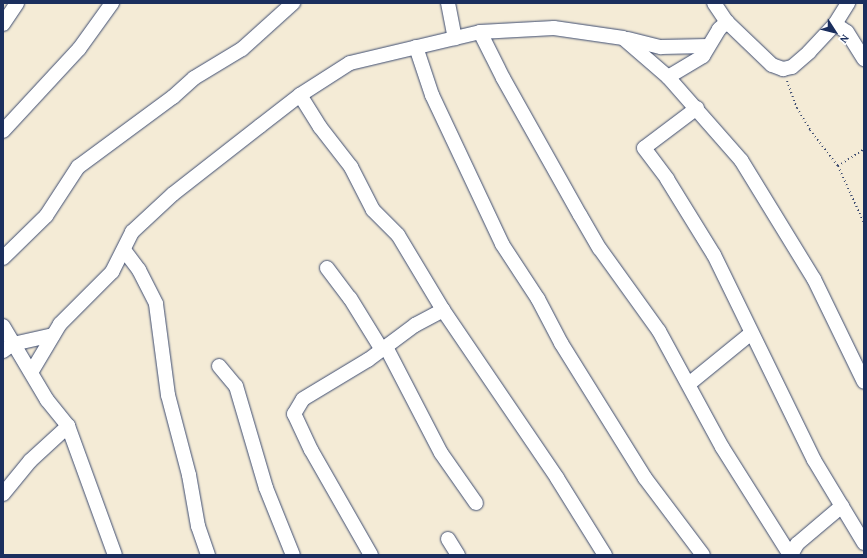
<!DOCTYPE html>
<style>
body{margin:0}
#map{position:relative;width:867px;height:558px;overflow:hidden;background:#f4ebd6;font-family:"Gentium Book Plus",serif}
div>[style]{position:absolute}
.path>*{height:2px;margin-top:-1px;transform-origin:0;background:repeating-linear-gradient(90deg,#3c4b70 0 1px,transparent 0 4px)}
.roads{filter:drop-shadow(0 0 1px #3c4b70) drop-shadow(0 0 1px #3c4b70)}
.minor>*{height:14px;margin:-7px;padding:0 7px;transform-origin:7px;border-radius:7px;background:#fff}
span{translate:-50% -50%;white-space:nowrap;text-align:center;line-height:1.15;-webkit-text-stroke:3.5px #fff;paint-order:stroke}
.frame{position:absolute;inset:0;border:4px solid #1b2f5e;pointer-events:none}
.north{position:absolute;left:815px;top:12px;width:40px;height:40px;-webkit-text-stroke:3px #fff;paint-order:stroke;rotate:126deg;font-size:11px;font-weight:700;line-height:16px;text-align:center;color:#1b2f5e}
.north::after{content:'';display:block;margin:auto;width:14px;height:18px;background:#1b2f5e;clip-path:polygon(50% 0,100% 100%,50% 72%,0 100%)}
</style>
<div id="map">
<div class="path">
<div style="left:787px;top:81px;width:29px;rotate:70deg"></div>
<div style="left:797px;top:108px;width:26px;rotate:59deg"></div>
<div style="left:810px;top:130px;width:46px;rotate:52.1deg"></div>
<div style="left:838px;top:166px;width:63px;rotate:65.5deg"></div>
<div style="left:838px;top:166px;width:31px;rotate:-33deg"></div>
</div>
<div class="roads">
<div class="minor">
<div style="left:448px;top:3px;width:36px;rotate:79deg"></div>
<div style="left:714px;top:3px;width:23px;rotate:56deg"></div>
<div style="left:727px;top:22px;width:62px;rotate:43.7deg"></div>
<div style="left:772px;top:65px;width:12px;rotate:20deg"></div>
<div style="left:783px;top:69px;width:9px;rotate:-13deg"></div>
<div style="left:792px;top:67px;width:23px;rotate:-41deg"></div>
<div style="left:809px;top:52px;width:38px;rotate:-47deg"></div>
<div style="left:835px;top:24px;width:25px;rotate:-58deg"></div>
<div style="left:3px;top:24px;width:25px;rotate:-56deg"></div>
<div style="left:835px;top:24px;width:14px;rotate:34deg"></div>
<div style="left:847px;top:32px;width:32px;rotate:58deg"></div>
<div style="left:480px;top:32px;width:51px;rotate:63.4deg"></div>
<div style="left:503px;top:78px;width:157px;rotate:60.7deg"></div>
<div style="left:580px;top:215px;width:39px;rotate:60deg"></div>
<div style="left:600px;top:249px;width:101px;rotate:54.3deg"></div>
<div style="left:659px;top:331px;width:132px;rotate:61.5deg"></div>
<div style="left:722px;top:447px;width:128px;rotate:57.8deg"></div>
<div style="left:628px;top:39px;width:34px;rotate:14deg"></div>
<div style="left:661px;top:47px;width:47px;rotate:-1.2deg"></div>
<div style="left:416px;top:47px;width:51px;rotate:71.6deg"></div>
<div style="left:432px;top:95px;width:165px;rotate:64.8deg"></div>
<div style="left:502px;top:244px;width:66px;rotate:56.8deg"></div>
<div style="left:538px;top:299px;width:50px;rotate:62.4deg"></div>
<div style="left:561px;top:343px;width:159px;rotate:58.1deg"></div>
<div style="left:645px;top:478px;width:96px;rotate:53deg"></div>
<div style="left:668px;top:77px;width:111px;rotate:48.7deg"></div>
<div style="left:741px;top:160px;width:140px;rotate:58.5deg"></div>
<div style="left:814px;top:279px;width:114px;rotate:64.1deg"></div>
<div style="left:300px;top:95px;width:38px;rotate:58deg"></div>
<div style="left:320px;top:127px;width:51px;rotate:52.2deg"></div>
<div style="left:351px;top:167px;width:48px;rotate:62.9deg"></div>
<div style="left:373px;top:210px;width:35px;rotate:45deg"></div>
<div style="left:398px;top:235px;width:87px;rotate:59deg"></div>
<div style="left:443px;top:310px;width:203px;rotate:55.8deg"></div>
<div style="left:557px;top:478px;width:91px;rotate:58.1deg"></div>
<div style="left:697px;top:108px;width:66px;rotate:143deg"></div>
<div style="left:644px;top:148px;width:39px;rotate:53deg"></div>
<div style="left:667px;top:179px;width:89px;rotate:58.3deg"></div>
<div style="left:714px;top:255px;width:228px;rotate:64deg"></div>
<div style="left:814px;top:460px;width:97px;rotate:58.9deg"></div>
<div style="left:3px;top:131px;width:112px;rotate:-47.2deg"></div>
<div style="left:79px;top:49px;width:57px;rotate:-54.3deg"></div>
<div style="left:124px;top:250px;width:25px;rotate:53deg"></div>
<div style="left:139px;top:270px;width:38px;rotate:63deg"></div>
<div style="left:156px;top:304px;width:92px;rotate:82.5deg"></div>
<div style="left:168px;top:395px;width:83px;rotate:75.3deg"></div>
<div style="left:189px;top:475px;width:52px;rotate:80deg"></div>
<div style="left:198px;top:526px;width:31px;rotate:71deg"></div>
<div style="left:3px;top:258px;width:60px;rotate:-44.3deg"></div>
<div style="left:46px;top:216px;width:59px;rotate:-56.9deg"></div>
<div style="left:78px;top:167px;width:118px;rotate:-36.4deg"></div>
<div style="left:173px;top:97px;width:28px;rotate:-42deg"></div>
<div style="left:194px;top:78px;width:56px;rotate:-31.1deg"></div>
<div style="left:242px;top:49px;width:69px;rotate:-42deg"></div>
<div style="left:327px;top:268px;width:38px;rotate:53deg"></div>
<div style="left:350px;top:298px;width:61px;rotate:58.4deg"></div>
<div style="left:3px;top:326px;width:86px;rotate:59.3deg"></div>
<div style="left:47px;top:400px;width:33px;rotate:51deg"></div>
<div style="left:68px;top:426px;width:137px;rotate:70deg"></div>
<div style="left:386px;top:347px;width:119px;rotate:62.6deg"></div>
<div style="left:441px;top:453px;width:61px;rotate:55deg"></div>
<div style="left:3px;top:351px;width:12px;rotate:-35deg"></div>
<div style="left:13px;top:344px;width:41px;rotate:-12.7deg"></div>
<div style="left:219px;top:366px;width:26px;rotate:50deg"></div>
<div style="left:236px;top:386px;width:106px;rotate:73.6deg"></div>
<div style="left:266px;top:488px;width:72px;rotate:68.1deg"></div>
<div style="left:32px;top:371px;width:55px;rotate:-59.2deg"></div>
<div style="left:60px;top:324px;width:74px;rotate:-45deg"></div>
<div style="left:112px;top:272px;width:45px;rotate:-63.4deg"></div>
<div style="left:132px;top:232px;width:56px;rotate:-42.8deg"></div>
<div style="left:173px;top:194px;width:110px;rotate:-38deg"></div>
<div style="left:260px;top:126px;width:51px;rotate:-37.8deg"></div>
<div style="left:300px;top:95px;width:59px;rotate:-32.6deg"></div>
<div style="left:350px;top:63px;width:134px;rotate:-13.4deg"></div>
<div style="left:480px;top:32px;width:74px;rotate:-3.1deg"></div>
<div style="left:554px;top:28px;width:70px;rotate:8.2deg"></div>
<div style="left:623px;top:38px;width:60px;rotate:40.9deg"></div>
<div style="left:668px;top:77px;width:41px;rotate:-31deg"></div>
<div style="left:703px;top:56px;width:31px;rotate:-59deg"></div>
<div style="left:719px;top:29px;width:11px;rotate:-41deg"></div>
<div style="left:690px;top:383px;width:77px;rotate:-39.2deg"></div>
<div style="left:3px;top:494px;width:43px;rotate:-50.7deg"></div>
<div style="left:30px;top:461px;width:52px;rotate:-42.6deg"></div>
<div style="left:448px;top:539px;width:19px;rotate:58deg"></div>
<div style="left:371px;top:555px;width:121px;rotate:-119.7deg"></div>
<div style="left:311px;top:450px;width:40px;rotate:-115deg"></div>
<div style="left:294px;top:414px;width:17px;rotate:-59deg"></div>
<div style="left:303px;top:399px;width:76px;rotate:-31deg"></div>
<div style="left:368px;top:360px;width:59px;rotate:-36.7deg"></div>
<div style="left:415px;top:325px;width:32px;rotate:-28deg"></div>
<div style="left:791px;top:555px;width:13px;rotate:-61deg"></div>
<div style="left:797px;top:544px;width:59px;rotate:-40.2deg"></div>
</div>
</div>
<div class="frame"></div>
<div class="north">N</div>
</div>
